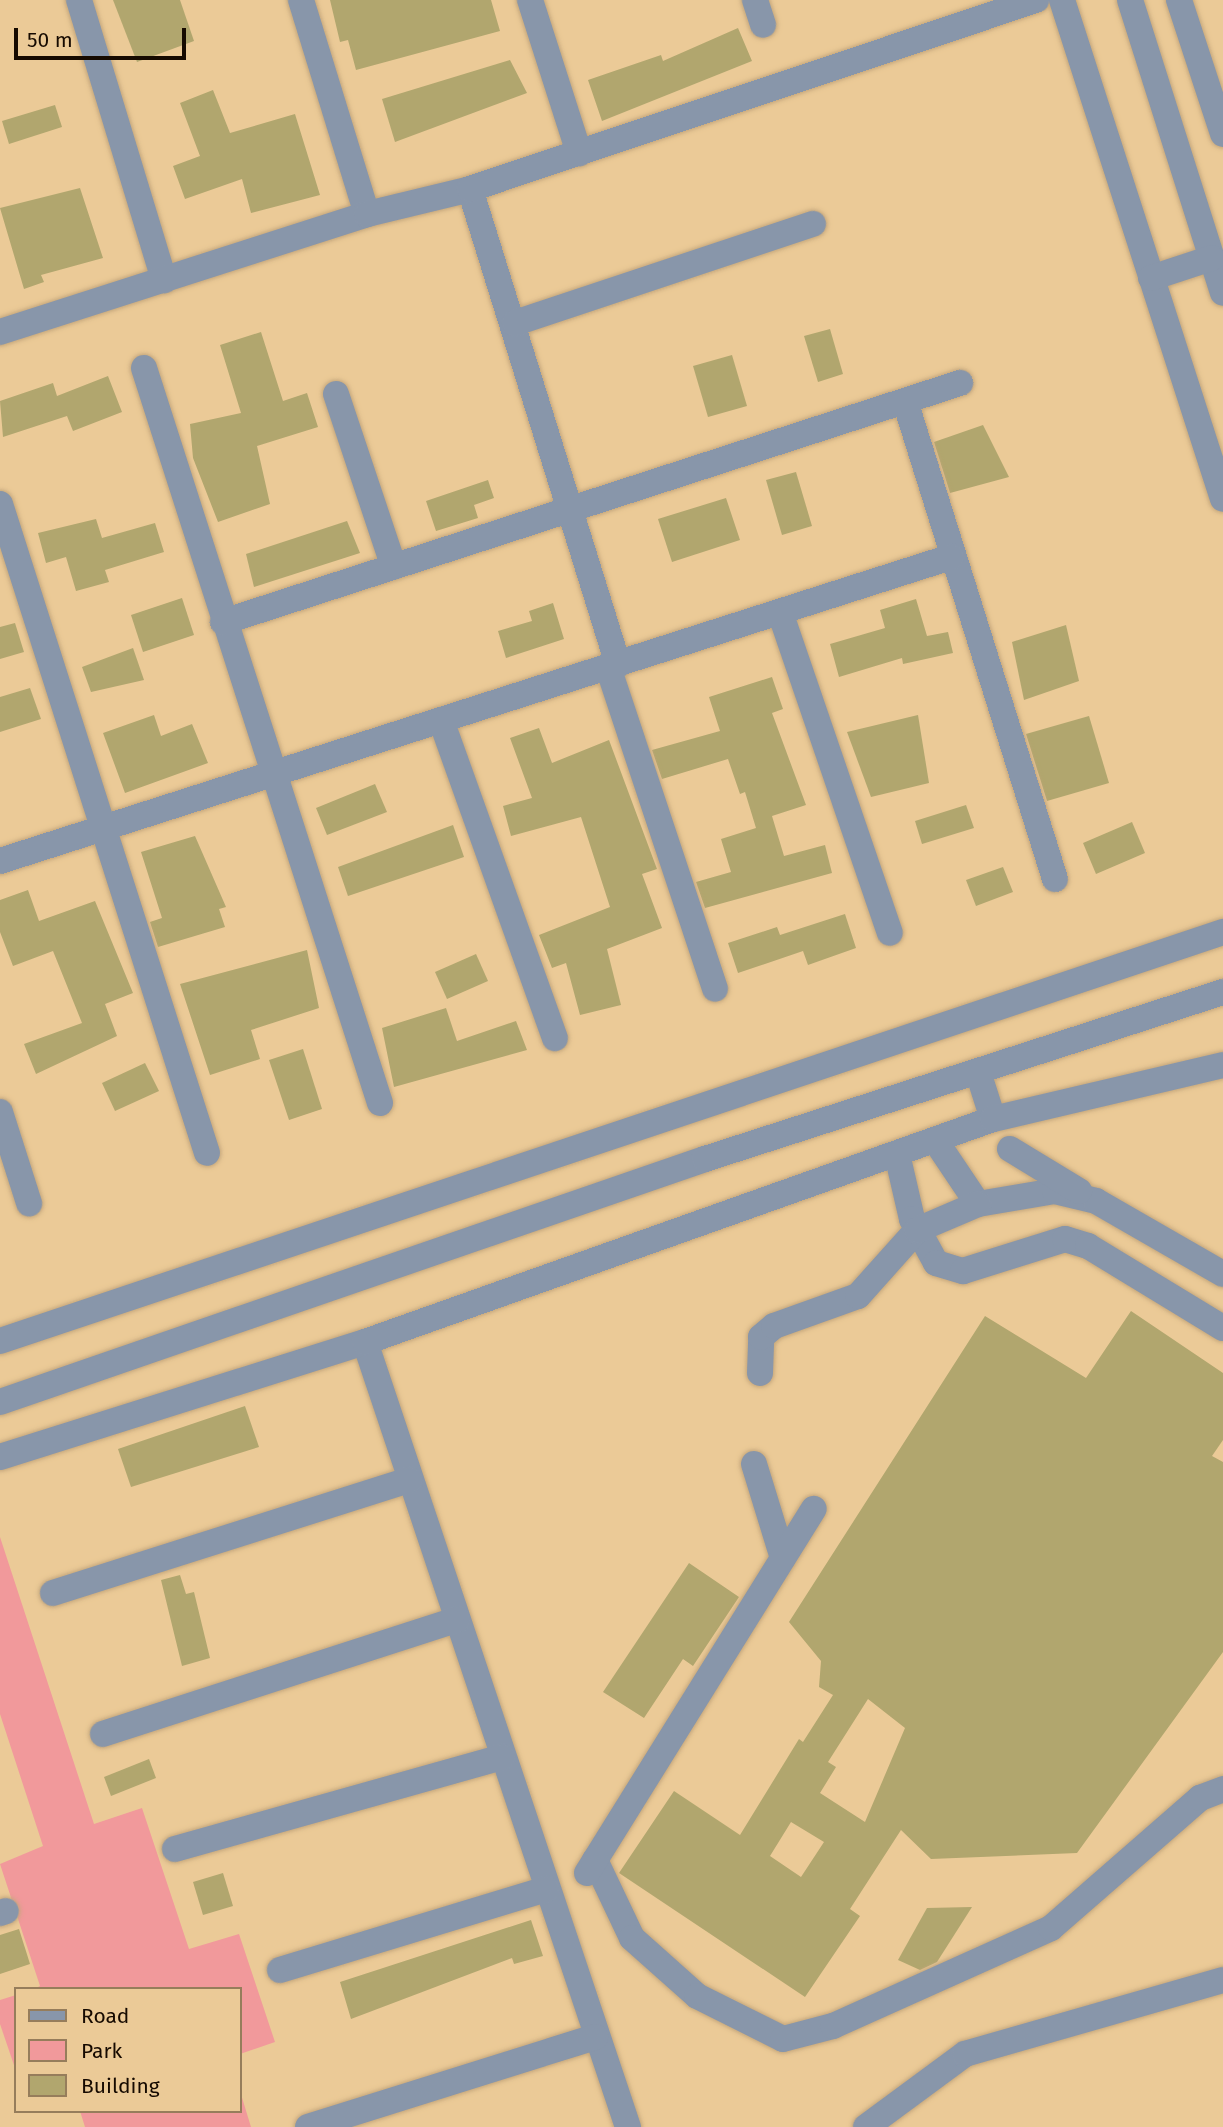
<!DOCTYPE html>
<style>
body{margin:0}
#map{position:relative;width:1223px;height:2127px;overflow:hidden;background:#ebca97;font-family:"Fira Sans",sans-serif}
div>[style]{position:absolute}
.green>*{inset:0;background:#f1999b}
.building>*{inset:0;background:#b1a66e}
.roads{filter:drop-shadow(0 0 2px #c5a77c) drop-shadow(0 0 2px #c5a77c)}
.minor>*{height:26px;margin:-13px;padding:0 13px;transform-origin:13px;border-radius:13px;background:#8896aa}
span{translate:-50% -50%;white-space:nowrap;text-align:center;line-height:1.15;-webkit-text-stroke:5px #ebca97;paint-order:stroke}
.legend{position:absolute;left:14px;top:1987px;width:228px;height:126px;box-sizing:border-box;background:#ebca97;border:2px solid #967d5b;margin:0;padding:9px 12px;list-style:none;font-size:21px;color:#160a00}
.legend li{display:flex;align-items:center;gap:14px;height:35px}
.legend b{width:35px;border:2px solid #967d5b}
.scale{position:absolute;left:14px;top:28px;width:172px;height:32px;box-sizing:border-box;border:4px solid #160a00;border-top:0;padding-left:9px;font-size:21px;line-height:24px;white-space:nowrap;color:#160a00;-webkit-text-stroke:5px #ebca97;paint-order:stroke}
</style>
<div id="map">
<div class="green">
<div style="clip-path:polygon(0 1537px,94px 1824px,142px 1808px,189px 1949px,239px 1934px,275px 2042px,240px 2054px,240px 1989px,34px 1989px,40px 1986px,0 1864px,43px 1846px,0 1714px)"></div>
<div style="clip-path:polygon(16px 1995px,16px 2071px,0 2024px,0 2000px)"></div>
<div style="clip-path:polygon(240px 2091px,251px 2127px,85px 2127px,80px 2111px,240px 2111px)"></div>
</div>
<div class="building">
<div style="clip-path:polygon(113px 0,180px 0,194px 41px,137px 62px)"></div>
<div style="clip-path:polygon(330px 0,491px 0,500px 31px,356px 70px,348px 40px,340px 42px)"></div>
<div style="clip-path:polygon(738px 28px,752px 61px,602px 121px,588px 80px,661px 55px,663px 61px)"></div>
<div style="clip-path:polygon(510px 60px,527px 93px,395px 142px,382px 99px)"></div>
<div style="clip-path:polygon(213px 90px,230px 133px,295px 114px,320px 195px,251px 213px,242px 179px,185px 199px,173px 166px,200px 156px,180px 103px)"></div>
<div style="clip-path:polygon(55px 105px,62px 127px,9px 144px,2px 121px)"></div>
<div style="clip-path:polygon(80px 188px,103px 258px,41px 275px,44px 282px,24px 289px,0 208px)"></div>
<div style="clip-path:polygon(830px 329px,843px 374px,818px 382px,804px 336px)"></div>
<div style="clip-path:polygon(261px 332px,283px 401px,307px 393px,318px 427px,257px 446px,270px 504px,218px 522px,193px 458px,190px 424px,241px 413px,220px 345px)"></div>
<div style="clip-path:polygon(732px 355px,747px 406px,708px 417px,693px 366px)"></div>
<div style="clip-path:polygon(108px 376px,122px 412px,73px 431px,67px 416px,3px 437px,0 401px,53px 383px,57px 396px)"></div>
<div style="clip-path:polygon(983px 425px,1009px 477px,950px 493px,934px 442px)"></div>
<div style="clip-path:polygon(796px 472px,812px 526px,782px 535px,766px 480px)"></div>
<div style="clip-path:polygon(488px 480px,494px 498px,474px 505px,478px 518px,436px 531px,426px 501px)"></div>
<div style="clip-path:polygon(726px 498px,740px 540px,672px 562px,658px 519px)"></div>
<div style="clip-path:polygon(96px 519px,102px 538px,155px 523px,164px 552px,105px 570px,109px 582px,76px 591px,66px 557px,46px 563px,38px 533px)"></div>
<div style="clip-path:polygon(347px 521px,360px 553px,254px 587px,246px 554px)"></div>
<div style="clip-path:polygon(182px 598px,194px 635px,143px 652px,131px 615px)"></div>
<div style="clip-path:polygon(916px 599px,927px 636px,948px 632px,953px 653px,903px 664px,902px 658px,839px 677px,830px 644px,885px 628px,880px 610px)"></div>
<div style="clip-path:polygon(553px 603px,564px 639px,506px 658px,498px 631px,532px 621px,529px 611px)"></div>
<div style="clip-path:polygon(15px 623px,24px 652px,0 659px,0 627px)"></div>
<div style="clip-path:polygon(1066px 625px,1079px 681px,1024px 700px,1012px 642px)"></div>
<div style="clip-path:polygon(133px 648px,144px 680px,91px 692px,82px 667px)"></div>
<div style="clip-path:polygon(772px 677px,783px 709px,772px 713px,806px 805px,772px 816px,784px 856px,825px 845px,832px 873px,705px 908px,696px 882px,731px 872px,721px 839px,756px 828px,745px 792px,740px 794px,728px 759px,662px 779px,652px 750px,720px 731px,709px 697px)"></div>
<div style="clip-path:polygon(30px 688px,41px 719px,0 732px,0 697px)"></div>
<div style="clip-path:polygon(154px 715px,161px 736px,192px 724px,208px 763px,125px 793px,103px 733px)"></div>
<div style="clip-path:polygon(918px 715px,929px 783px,871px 797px,847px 732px)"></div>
<div style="clip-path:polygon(1089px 716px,1109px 783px,1047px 801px,1026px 734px)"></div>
<div style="clip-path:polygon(539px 728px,552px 763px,609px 740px,657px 869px,642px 874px,662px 928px,607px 949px,621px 1005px,580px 1015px,566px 963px,552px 968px,539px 935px,610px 907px,581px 817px,511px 836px,503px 806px,532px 798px,510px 738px)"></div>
<div style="clip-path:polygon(375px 784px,387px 812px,327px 835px,316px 808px)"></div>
<div style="clip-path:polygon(966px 805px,974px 828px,922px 844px,915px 821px)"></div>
<div style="clip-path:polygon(1132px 822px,1145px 853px,1096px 874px,1083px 843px)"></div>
<div style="clip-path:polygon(453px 825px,464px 857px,348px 896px,338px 867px)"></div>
<div style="clip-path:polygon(195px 836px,226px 907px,219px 909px,225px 927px,158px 947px,150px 922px,162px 918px,141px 852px)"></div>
<div style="clip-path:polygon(1003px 867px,1013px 892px,976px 906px,966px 880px)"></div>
<div style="clip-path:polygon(28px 890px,39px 921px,95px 901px,133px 993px,105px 1004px,117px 1036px,36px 1074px,24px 1044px,82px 1023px,53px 951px,13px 966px,0 932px,0 900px)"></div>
<div style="clip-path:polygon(845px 914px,856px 948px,808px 965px,803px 951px,738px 973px,728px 943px,777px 927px,780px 935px)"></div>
<div style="clip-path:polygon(307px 950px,319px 1008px,251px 1030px,260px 1059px,210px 1075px,180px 984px)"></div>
<div style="clip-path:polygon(476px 954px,488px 981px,447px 999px,435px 972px)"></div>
<div style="clip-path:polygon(446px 1008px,457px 1041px,516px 1021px,527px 1050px,394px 1087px,382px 1028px)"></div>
<div style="clip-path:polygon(303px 1049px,322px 1109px,289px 1120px,269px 1060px)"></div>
<div style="clip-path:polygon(145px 1063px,159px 1091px,115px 1111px,102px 1083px)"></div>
<div style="clip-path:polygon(evenodd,1131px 1311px,1223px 1373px,1223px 1440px,1212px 1456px,1223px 1462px,1223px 1652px,1077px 1853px,931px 1859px,901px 1830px,850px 1909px,860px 1916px,805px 1997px,619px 1873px,674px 1791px,740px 1835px,799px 1739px,803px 1742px,833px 1695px,819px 1687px,821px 1661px,789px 1622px,985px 1316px,1086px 1378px,1131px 1311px,868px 1699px,905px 1728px,865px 1822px,820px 1793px,836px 1767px,828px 1762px,868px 1699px,1131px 1311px,791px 1822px,824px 1842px,801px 1877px,770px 1856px,791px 1822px)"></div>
<div style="clip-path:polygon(245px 1406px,259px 1447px,131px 1487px,118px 1449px)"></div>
<div style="clip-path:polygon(689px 1563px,739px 1597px,693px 1666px,683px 1659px,644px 1718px,603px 1692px)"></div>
<div style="clip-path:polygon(180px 1575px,186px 1594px,194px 1592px,210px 1658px,182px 1666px,161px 1580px)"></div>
<div style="clip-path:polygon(149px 1759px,156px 1778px,111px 1796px,104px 1777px)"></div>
<div style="clip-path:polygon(223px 1873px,233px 1906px,203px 1915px,193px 1882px)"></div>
<div style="clip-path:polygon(972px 1907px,937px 1962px,920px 1970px,898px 1960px,927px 1908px)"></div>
<div style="clip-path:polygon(531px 1920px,543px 1956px,514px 1964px,512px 1958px,351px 2019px,340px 1982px)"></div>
<div style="clip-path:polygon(19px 1929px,30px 1964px,0 1974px,0 1935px)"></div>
</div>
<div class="roads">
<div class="minor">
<div style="left:79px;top:0;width:293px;rotate:73.1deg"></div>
<div style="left:301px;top:0;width:224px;rotate:72.9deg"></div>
<div style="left:530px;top:0;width:161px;rotate:72.2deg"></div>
<div style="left:755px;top:0;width:26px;rotate:72deg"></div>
<div style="left:1062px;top:0;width:524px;rotate:72.12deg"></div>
<div style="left:1130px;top:0;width:307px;rotate:72.4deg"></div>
<div style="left:1179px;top:0;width:141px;rotate:71.8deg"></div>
<div style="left:470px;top:189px;width:498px;rotate:72.7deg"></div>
<div style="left:1151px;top:278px;width:64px;rotate:-18.2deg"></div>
<div style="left:515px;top:323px;width:314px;rotate:-18.4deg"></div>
<div style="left:0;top:332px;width:386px;rotate:-17.8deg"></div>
<div style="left:367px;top:214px;width:106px;rotate:-13.6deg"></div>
<div style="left:470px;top:189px;width:597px;rotate:-18.47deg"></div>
<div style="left:144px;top:368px;width:772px;rotate:72.2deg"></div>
<div style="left:336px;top:394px;width:182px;rotate:71.5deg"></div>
<div style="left:905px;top:401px;width:501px;rotate:72.58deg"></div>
<div style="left:0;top:504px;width:681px;rotate:72.31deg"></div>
<div style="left:780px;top:612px;width:339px;rotate:71.1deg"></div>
<div style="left:223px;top:622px;width:775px;rotate:-17.97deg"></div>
<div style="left:608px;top:667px;width:339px;rotate:71.6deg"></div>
<div style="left:441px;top:720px;width:338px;rotate:70.3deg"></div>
<div style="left:0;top:861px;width:998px;rotate:-17.73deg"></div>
<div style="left:978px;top:1072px;width:49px;rotate:72.3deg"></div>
<div style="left:0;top:1112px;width:96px;rotate:72.3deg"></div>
<div style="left:935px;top:1140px;width:77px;rotate:56.1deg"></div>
<div style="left:978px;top:1204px;width:78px;rotate:-9.6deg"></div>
<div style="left:1055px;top:1191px;width:42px;rotate:13.7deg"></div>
<div style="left:1096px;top:1201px;width:146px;rotate:29.9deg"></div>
<div style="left:1010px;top:1149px;width:81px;rotate:31.3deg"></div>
<div style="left:897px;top:1154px;width:67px;rotate:77deg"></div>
<div style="left:912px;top:1219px;width:50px;rotate:61.4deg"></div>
<div style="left:936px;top:1263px;width:28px;rotate:17deg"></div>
<div style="left:963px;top:1271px;width:107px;rotate:-17.4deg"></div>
<div style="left:1065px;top:1239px;width:24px;rotate:17deg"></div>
<div style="left:1088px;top:1246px;width:158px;rotate:31.3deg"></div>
<div style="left:0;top:1341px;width:1290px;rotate:-18.49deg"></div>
<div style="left:365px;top:1342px;width:828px;rotate:71.48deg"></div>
<div style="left:760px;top:1373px;width:36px;rotate:-88deg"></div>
<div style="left:761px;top:1337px;width:17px;rotate:-40deg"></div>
<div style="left:774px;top:1326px;width:89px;rotate:-19.7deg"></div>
<div style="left:858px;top:1296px;width:89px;rotate:-48.2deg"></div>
<div style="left:917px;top:1230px;width:66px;rotate:-23.1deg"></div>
<div style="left:0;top:1402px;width:746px;rotate:-19.02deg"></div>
<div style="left:705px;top:1159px;width:544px;rotate:-17.87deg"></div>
<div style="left:0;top:1457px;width:383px;rotate:-17.5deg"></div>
<div style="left:365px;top:1342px;width:666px;rotate:-19.55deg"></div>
<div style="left:993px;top:1119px;width:236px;rotate:-13.2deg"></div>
<div style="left:754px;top:1464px;width:98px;rotate:72.9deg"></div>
<div style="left:53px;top:1593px;width:374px;rotate:-17.6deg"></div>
<div style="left:103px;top:1734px;width:372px;rotate:-17.9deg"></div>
<div style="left:175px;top:1849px;width:340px;rotate:-15.7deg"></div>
<div style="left:595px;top:1860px;width:86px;rotate:64.6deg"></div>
<div style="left:632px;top:1938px;width:87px;rotate:41.7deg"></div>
<div style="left:697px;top:1996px;width:96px;rotate:26.6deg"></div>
<div style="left:783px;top:2039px;width:52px;rotate:-14.6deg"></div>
<div style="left:833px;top:2026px;width:239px;rotate:-24.2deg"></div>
<div style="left:1051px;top:1928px;width:198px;rotate:-41.1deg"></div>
<div style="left:1200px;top:1798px;width:25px;rotate:-21deg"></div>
<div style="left:587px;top:1873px;width:429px;rotate:-58.1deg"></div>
<div style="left:0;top:1913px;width:6px;rotate:-18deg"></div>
<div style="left:280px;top:1970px;width:278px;rotate:-16.9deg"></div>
<div style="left:308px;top:2127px;width:301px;rotate:-17.4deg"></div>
<div style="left:866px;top:2127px;width:123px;rotate:-36.4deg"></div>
<div style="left:965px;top:2054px;width:268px;rotate:-16deg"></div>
</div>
</div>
<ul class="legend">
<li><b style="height:9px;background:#8896aa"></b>Road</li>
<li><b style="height:19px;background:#f1999b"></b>Park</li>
<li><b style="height:19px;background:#b1a66e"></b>Building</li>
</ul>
<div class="scale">50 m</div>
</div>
